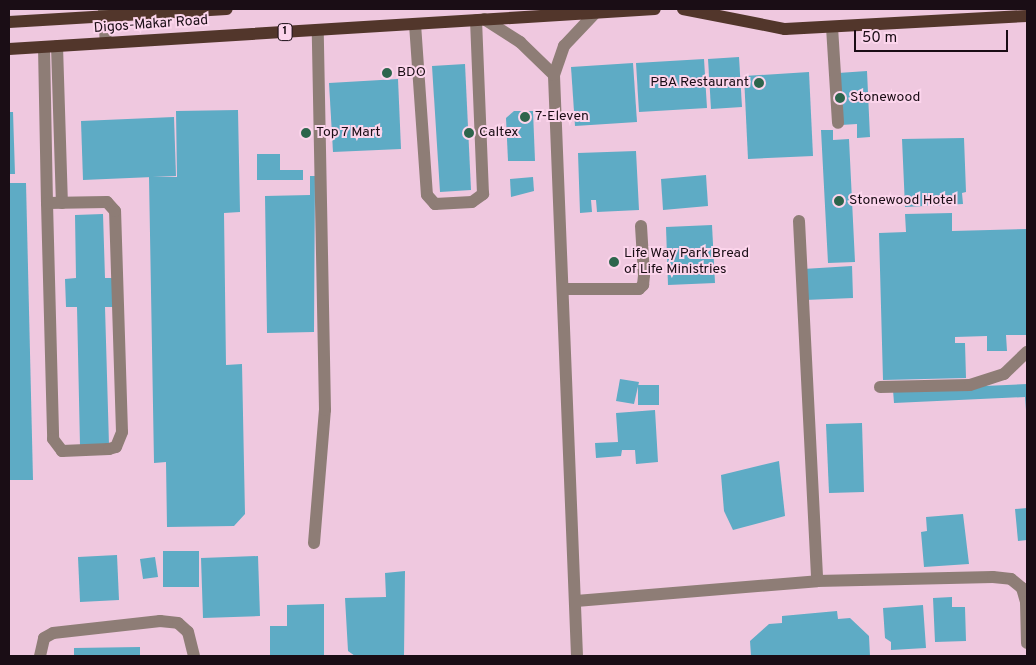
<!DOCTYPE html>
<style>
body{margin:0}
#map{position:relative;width:1036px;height:665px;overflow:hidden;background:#efc8df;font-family:Overpass,sans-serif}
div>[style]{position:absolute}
.building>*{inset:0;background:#5eabc5}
.minor>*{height:12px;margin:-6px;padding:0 6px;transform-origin:6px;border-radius:6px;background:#8e7d76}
.major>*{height:12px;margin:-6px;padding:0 6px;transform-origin:6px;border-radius:6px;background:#52362b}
.dots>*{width:14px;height:14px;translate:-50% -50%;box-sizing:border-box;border:2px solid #fcd5ec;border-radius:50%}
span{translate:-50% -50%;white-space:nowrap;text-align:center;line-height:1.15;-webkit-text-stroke:4px #fcd5ec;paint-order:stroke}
.shield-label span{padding:1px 4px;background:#fcd5ec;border:1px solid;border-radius:4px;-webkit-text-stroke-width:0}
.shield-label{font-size:12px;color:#1a0d15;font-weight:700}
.street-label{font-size:14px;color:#1a0d15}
.poi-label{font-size:14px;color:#1a0d15}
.left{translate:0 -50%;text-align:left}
.right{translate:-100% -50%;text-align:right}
.frame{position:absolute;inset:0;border:10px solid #1a0d15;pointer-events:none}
.scale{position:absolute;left:854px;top:30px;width:154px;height:22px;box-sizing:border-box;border:2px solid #1a0d15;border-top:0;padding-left:6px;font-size:15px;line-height:18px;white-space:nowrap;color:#1a0d15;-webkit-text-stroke:4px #fcd5ec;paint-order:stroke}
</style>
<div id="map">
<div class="building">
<div style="clip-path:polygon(739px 57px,742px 107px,711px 109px,708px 59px)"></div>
<div style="clip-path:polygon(704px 59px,707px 108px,639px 112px,636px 63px)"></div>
<div style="clip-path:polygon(633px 63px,637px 122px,575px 126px,571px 67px)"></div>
<div style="clip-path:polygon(465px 64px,471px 190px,440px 192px,432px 66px)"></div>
<div style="clip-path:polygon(867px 71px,870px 137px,857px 138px,857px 124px,841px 125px,838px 73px)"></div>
<div style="clip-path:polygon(809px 72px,813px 156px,748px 159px,744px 76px)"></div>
<div style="clip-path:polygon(398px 79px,401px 149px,333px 152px,329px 83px)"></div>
<div style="clip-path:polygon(238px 110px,240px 212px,224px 213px,226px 365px,242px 364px,245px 514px,234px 526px,167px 527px,166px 462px,154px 463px,149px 177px,177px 177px,176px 111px)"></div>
<div style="clip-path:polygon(514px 111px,533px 111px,535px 161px,508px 161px,506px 118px)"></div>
<div style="clip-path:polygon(9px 112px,13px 112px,15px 174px,9px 174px)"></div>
<div style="clip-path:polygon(174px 117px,176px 176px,83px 180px,81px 121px)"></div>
<div style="clip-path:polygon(821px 130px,833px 130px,833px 140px,849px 139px,855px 262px,828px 263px)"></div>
<div style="clip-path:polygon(964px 138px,966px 192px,962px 193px,963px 204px,905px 207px,902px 139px)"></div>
<div style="clip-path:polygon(636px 151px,639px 210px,597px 212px,596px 200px,591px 200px,592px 212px,580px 213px,578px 153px)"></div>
<div style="clip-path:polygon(257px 154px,280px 154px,280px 170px,303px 170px,303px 180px,257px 180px)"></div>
<div style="clip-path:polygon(706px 175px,708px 206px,663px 210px,661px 179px)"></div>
<div style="clip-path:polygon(310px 176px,315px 176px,314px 332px,267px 333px,265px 196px,310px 195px)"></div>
<div style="clip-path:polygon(533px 177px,534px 191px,511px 197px,510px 179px)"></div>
<div style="clip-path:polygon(9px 183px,26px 183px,33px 480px,9px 480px)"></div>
<div style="clip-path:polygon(952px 213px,952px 231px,1027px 229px,1027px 335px,1006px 335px,1007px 351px,987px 351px,987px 336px,955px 337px,955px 343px,965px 343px,966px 378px,883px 380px,879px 233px,906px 232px,905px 214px)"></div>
<div style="clip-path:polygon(103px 214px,105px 278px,114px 278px,115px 307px,105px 307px,109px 445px,80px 446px,77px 307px,66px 307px,65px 279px,76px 278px,75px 215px)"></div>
<div style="clip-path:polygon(712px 225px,715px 283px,668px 285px,666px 227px)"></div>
<div style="clip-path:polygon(852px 266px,853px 298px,805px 300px,803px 269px)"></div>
<div style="clip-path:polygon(620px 379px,639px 382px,634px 404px,616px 401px)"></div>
<div style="clip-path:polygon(1027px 384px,1027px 423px,1025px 397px,894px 403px,893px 390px)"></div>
<div style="clip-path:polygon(638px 385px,659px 385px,659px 405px,638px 405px)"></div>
<div style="clip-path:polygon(655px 410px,658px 462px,636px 464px,635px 450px,622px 450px,621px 456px,596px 458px,595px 443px,618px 442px,616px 413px)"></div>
<div style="clip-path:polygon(862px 423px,864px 492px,829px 493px,826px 424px)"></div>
<div style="clip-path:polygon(779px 461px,785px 516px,733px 530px,724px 511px,721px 475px)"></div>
<div style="clip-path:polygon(1027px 508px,1027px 540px,1018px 541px,1015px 509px)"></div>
<div style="clip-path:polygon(963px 514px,969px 564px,924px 567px,921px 532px,927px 531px,926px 517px)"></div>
<div style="clip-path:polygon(163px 551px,199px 551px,199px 587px,163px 587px)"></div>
<div style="clip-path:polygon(117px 555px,119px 600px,80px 602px,78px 557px)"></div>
<div style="clip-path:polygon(258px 556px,260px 616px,203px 618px,201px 558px)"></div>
<div style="clip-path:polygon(155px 557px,158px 577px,143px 579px,140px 559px)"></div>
<div style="clip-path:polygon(405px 571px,404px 656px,355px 656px,348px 651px,345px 598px,386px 597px,385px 573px)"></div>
<div style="clip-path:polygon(952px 597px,952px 607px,965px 607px,966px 641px,935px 642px,933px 598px)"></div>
<div style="clip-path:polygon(324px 604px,324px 656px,270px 656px,270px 626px,287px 626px,287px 605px)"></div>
<div style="clip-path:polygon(923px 605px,926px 648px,891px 650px,891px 642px,885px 638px,883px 608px)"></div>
<div style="clip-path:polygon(837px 611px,838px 619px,850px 618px,869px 636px,870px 656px,751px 656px,750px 641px,769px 624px,782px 623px,782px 616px)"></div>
<div style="clip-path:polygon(140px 647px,140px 656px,74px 656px,74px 648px)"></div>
</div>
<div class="minor">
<div style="left:104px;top:9px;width:34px;rotate:87deg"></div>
<div style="left:484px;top:19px;width:43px;rotate:32.6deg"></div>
<div style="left:520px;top:42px;width:47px;rotate:44.1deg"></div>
<div style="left:415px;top:24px;width:171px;rotate:86deg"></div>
<div style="left:427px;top:195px;width:12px;rotate:48deg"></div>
<div style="left:435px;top:204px;width:37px;rotate:-3deg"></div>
<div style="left:472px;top:202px;width:14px;rotate:-36deg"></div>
<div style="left:483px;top:194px;width:174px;rotate:-92.3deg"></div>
<div style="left:832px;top:27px;width:96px;rotate:86.4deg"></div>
<div style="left:57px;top:46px;width:157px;rotate:88.2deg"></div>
<div style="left:44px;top:47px;width:156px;rotate:88.9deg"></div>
<div style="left:47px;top:203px;width:236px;rotate:88.5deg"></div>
<div style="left:53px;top:439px;width:15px;rotate:53deg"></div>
<div style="left:62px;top:451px;width:47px;rotate:-2.4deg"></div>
<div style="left:109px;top:449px;width:7px;rotate:-16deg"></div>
<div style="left:116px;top:447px;width:16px;rotate:-68deg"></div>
<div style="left:122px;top:432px;width:221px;rotate:-91.8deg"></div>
<div style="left:115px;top:211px;width:12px;rotate:-132deg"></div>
<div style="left:107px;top:202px;width:60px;rotate:179deg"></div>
<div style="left:799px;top:221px;width:360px;rotate:87.1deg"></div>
<div style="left:563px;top:289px;width:76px"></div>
<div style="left:639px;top:289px;width:6px;rotate:-45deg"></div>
<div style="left:643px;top:285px;width:10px;rotate:-84deg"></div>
<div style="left:644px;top:275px;width:49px;rotate:-93.5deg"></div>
<div style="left:880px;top:387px;width:90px;rotate:-1.3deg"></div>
<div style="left:970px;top:385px;width:36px;rotate:-18deg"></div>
<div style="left:1004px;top:374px;width:32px;rotate:-44deg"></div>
<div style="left:314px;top:543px;width:133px;rotate:-85.3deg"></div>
<div style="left:325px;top:410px;width:380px;rotate:-91.1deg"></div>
<div style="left:576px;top:601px;width:242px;rotate:-4.7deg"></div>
<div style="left:817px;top:581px;width:176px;rotate:-1.3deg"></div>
<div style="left:993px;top:577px;width:18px;rotate:6deg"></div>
<div style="left:1011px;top:579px;width:14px;rotate:39deg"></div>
<div style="left:1022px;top:588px;width:15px;rotate:74deg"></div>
<div style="left:1026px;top:602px;width:41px;rotate:88.6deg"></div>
<div style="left:40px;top:656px;width:18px;rotate:-77deg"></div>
<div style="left:44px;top:638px;width:10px;rotate:-29deg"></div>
<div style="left:53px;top:633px;width:108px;rotate:-6.4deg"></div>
<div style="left:160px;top:621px;width:18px;rotate:6deg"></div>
<div style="left:178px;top:623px;width:13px;rotate:42deg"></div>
<div style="left:188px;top:632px;width:25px;rotate:76deg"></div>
<div style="left:577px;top:656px;width:581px;rotate:-92.27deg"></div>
<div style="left:554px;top:75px;width:31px;rotate:-71deg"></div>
<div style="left:564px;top:46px;width:47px;rotate:-46.7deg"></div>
</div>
<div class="major">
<div style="left:683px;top:9px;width:104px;rotate:11.1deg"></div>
<div style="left:785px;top:29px;width:242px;rotate:-3.1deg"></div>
<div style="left:9px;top:22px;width:218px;rotate:-3.4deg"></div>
<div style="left:9px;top:49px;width:647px;rotate:-3.54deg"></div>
</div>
<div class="dots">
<div style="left:387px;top:73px;background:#2d654c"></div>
<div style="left:759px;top:83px;background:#2d654c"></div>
<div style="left:840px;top:98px;background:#2d654c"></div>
<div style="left:525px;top:117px;background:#2d654c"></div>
<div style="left:306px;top:133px;background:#2d654c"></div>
<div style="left:469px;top:133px;background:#2d654c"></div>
<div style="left:839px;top:201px;background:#2d654c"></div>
<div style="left:614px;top:262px;background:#2d654c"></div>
</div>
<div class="shield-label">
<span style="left:285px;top:32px">1</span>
</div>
<div class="street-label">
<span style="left:151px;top:25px;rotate:-4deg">Digos-Makar Road</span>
</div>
<div class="poi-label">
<span class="left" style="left:397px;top:73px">BDO</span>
<span class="right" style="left:749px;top:83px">PBA Restaurant</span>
<span class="left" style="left:850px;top:98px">Stonewood</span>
<span class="left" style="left:535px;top:117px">7-Eleven</span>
<span class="left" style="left:316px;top:133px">Top 7 Mart</span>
<span class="left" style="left:479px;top:133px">Caltex</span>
<span class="left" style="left:849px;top:201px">Stonewood Hotel</span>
<span class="left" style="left:624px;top:262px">Life Way Park Bread<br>of Life Ministries</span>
</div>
<div class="frame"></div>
<div class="scale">50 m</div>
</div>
